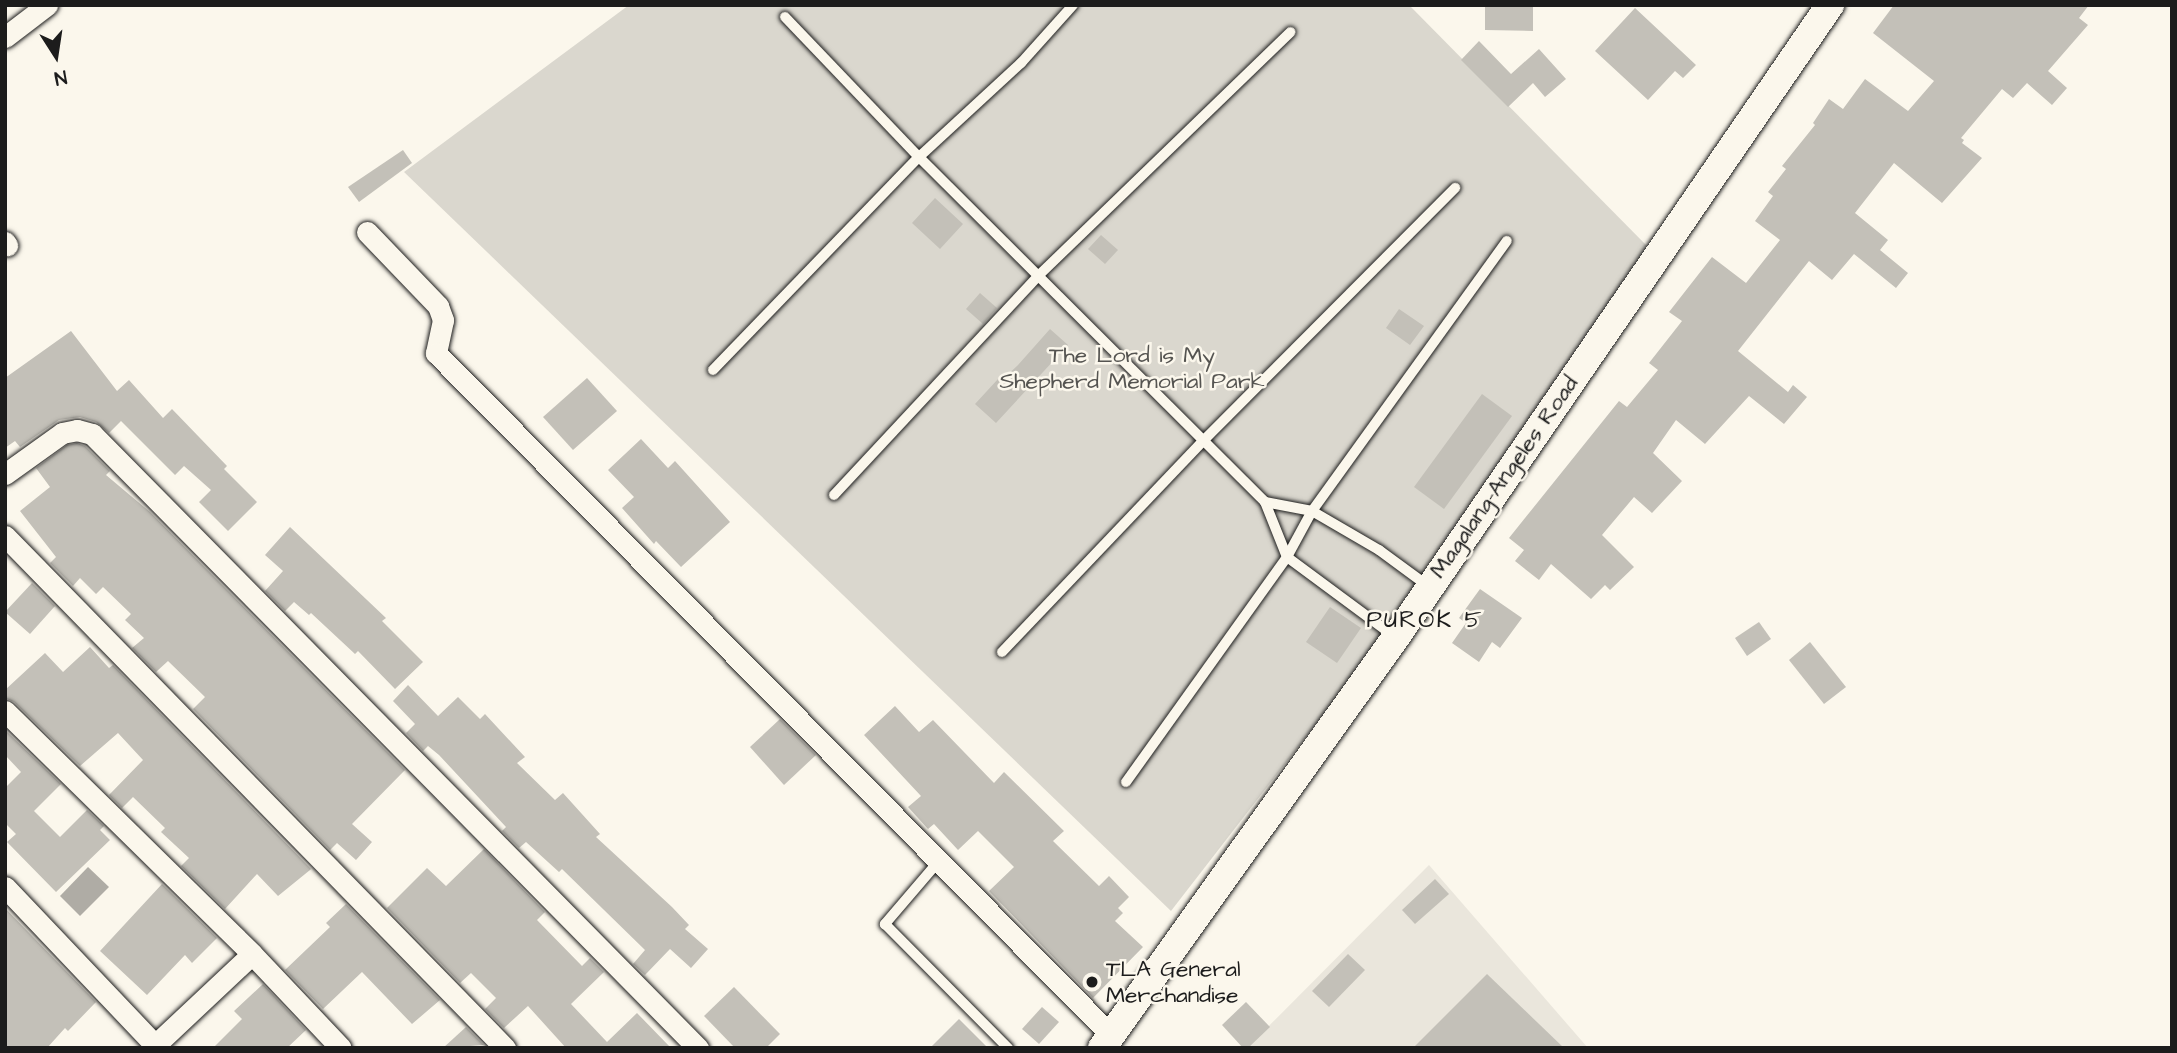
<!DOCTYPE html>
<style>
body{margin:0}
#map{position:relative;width:2177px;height:1053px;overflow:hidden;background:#fbf7ec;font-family:"Architects Daughter",sans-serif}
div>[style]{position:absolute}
.built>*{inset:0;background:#eae6dc}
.green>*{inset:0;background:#dad7ce}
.water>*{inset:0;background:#afaca5}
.building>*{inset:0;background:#c3c0b8}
.roads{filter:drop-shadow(0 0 2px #1c1c1c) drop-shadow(0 0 2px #1c1c1c)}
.lane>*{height:10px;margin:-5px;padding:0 5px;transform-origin:5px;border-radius:5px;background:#fbf7ec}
.street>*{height:21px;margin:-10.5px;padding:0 10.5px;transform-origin:10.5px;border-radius:10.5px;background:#fbf7ec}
.secondary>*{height:28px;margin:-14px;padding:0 14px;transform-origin:14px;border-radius:14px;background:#fbf7ec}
.dots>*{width:19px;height:19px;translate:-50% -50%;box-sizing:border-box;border:4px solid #fbf7ec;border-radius:50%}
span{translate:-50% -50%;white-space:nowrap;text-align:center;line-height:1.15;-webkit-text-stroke:5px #fbf7ec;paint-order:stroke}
.park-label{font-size:23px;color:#555451}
.street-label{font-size:23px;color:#1c1c1c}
.poi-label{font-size:23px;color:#1c1c1c}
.left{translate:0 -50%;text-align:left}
.neighbourhood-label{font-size:24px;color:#1c1c1c;letter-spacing:2px}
.frame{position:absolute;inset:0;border:7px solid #1c1c1c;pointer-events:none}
.north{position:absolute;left:21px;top:21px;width:70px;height:70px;-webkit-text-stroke:5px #fbf7ec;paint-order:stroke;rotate:168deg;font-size:19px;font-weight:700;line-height:28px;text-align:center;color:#1c1c1c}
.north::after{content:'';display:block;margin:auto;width:24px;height:32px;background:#1c1c1c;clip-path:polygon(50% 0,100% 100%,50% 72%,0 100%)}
</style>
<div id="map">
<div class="built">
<div style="clip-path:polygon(1429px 865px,1588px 1048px,1247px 1048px)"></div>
</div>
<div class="green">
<div style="clip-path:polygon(629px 5px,1409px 5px,1650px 249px,1432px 574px,1171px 911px,404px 172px)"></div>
</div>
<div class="water">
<div style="clip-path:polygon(88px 867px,109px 887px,80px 916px,60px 896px)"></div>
</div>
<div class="building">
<div style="clip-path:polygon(1485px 5px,1533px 5px,1533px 31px,1485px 30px)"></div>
<div style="clip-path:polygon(1894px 5px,2089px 5px,2079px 18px,2088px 25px,2048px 71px,2067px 88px,2052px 105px,2027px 83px,2013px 98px,2002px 89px,1961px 138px,1964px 140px,1962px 143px,1982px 158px,1942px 203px,1894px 163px,1855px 213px,1888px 240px,1880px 250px,1908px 273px,1896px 288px,1854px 254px,1832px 280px,1809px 261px,1738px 351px,1788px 392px,1793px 385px,1807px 397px,1784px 424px,1749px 396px,1705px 444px,1676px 420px,1653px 453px,1682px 481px,1652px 513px,1634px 497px,1602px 535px,1634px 567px,1610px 590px,1605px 585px,1591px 599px,1551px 564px,1539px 580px,1515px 561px,1524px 550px,1509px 538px,1619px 401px,1627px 407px,1658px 370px,1649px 363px,1682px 321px,1669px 312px,1712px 257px,1746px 283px,1780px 240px,1755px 221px,1773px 196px,1768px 192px,1786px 169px,1782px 166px,1815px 125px,1813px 123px,1829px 99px,1843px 109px,1865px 79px,1908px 111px,1934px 81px,1873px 33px)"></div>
<div style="clip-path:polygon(1635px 8px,1696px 65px,1683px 78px,1675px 71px,1648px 100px,1595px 51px)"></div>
<div style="clip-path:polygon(1479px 41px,1511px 74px,1539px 49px,1566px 79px,1545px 97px,1533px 83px,1508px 107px,1461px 60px)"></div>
<div style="clip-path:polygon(403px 150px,412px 163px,359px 202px,348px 187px)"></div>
<div style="clip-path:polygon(935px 198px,963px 224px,940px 249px,912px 223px)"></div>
<div style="clip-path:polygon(1101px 235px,1118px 250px,1105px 264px,1088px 249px)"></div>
<div style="clip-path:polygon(980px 293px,997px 308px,983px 324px,966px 309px)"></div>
<div style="clip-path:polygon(1399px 309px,1424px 326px,1410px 345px,1386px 328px)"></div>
<div style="clip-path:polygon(1050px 329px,1068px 345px,996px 423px,975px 404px,998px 379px,1001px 381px,1018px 365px)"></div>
<div style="clip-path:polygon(71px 331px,117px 391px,129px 380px,163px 418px,172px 409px,227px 466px,224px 469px,257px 502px,228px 531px,199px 502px,211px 490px,184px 466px,175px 475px,121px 421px,109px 433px,96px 422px,80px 417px,59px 420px,20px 447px,15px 441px,5px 448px,5px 378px)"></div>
<div style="clip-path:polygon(587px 378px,617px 411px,573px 450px,543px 417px)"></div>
<div style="clip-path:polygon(1482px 394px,1512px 416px,1444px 509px,1414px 487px)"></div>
<div style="clip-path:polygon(641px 439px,668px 468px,675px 461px,730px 522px,681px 567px,656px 541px,654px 544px,622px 508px,634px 497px,608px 470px)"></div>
<div style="clip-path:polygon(77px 443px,85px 446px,110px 471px,106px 475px,150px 512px,405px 770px,352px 824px,372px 842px,356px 860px,337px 843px,330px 850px,193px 709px,205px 697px,168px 661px,156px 672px,132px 648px,144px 638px,125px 620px,131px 614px,103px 587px,96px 594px,80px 578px,73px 586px,50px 563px,56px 557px,20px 511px,50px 487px,36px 468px,67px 445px)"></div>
<div style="clip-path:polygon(290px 527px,386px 618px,382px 621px,423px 662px,395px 689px,358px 651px,355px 654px,311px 613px,309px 615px,294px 602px,285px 611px,265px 591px,283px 571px,265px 555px)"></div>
<div style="clip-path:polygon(32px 583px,55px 606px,30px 634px,5px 612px)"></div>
<div style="clip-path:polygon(1480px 589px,1522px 618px,1500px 648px,1492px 642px,1479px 662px,1452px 643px,1466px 623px,1459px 618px)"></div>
<div style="clip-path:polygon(1330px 607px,1361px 628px,1337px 663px,1306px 642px)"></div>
<div style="clip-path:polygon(1759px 622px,1771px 639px,1747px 656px,1735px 638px)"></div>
<div style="clip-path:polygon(1810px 642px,1846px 687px,1824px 704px,1789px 660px)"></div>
<div style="clip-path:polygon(90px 647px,109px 668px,113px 665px,311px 869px,310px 870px,278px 896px,257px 874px,225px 909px,181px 866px,189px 858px,161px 832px,165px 828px,133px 797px,122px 808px,109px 795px,143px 760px,118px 733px,80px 766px,14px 702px,5px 698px,5px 690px,45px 653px,63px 672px)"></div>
<div style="clip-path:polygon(408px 685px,438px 716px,458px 697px,480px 719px,485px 714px,525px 757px,517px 763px,555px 800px,563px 793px,600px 834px,596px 837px,672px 907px,689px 925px,685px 929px,708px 949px,691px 968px,670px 949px,645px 975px,633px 964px,645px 950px,562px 869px,559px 872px,526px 842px,519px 848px,502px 831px,506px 827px,439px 755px,428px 746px,423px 751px,406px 733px,415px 724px,393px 701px)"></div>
<div style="clip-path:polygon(895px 706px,919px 732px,933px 720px,994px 783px,1004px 772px,1064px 831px,1053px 841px,1099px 886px,1109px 876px,1129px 897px,1118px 908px,1123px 913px,1115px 921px,1143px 947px,1093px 998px,989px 891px,1014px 867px,978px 831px,958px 850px,934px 824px,928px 829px,908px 807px,921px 796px,864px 735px)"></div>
<div style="clip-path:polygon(780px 719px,816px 755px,784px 785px,750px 747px)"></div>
<div style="clip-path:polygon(5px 730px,61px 784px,34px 811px,60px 837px,87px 810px,104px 826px,100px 830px,110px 840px,56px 892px,7px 842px,16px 834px,5px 823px,5px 788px,21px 772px,5px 755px)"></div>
<div style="clip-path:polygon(484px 849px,545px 912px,537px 920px,582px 966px,590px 958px,604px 972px,571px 1004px,607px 1042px,637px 1013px,671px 1048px,566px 1048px,528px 1006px,504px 1028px,485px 1009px,496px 998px,471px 973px,460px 983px,387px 908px,427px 868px,446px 886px)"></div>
<div style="clip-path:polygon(1435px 879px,1449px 894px,1415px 924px,1402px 910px)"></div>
<div style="clip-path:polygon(162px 884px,217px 938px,192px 963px,185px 955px,147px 995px,100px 951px)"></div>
<div style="clip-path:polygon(346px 904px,440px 1000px,412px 1024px,362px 972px,323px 1009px,285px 970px,330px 927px,326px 923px)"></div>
<div style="clip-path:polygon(5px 908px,96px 1002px,68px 1031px,65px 1028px,47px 1048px,5px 1048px)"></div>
<div style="clip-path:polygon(1348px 954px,1365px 970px,1329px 1007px,1312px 991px)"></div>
<div style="clip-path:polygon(1487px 974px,1564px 1048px,1413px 1048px)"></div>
<div style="clip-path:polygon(263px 984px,306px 1030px,287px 1048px,213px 1048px,242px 1019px,234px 1011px)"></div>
<div style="clip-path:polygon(734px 987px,780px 1034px,766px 1048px,735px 1048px,704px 1016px)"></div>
<div style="clip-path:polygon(1246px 1002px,1270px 1027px,1248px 1048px,1243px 1048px,1222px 1025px)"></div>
<div style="clip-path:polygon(1042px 1007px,1059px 1022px,1039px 1044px,1022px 1029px)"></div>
<div style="clip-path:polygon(959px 1019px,988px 1048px,930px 1048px)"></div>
<div style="clip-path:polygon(466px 1027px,484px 1045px,443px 1048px)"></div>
</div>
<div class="roads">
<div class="lane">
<div style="left:785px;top:17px;width:194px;rotate:46.3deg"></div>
<div style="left:919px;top:157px;width:489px;rotate:44.9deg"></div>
<div style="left:1265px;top:502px;width:59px;rotate:68.2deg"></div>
<div style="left:1287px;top:557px;width:134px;rotate:36.5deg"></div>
<div style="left:713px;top:370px;width:296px;rotate:-46deg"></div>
<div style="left:919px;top:157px;width:139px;rotate:-42.7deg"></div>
<div style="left:1021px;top:63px;width:78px;rotate:-48.1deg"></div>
<div style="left:834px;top:495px;width:299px;rotate:-47deg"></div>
<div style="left:1038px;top:276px;width:351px;rotate:-44deg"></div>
<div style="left:1265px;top:502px;width:48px;rotate:10.8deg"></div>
<div style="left:1312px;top:511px;width:78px;rotate:30.2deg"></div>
<div style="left:1379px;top:550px;width:61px;rotate:36.3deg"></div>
<div style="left:1002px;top:652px;width:293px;rotate:-46.4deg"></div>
<div style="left:1204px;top:440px;width:356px;rotate:-45.1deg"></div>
<div style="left:1126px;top:782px;width:277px;rotate:-54.4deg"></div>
<div style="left:1287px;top:557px;width:52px;rotate:-61.5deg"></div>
<div style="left:1312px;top:511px;width:333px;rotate:-54.2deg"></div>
<div style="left:938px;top:862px;width:82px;rotate:130.5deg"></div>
<div style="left:885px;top:924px;width:175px;rotate:45.2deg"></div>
</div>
<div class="street">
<div style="left:5px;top:37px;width:53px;rotate:-37.3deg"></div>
<div style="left:367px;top:232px;width:103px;rotate:46.2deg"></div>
<div style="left:438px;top:306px;width:15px;rotate:70deg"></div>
<div style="left:443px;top:320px;width:34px;rotate:102deg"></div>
<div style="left:436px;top:353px;width:960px;rotate:45.3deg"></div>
<div style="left:5px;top:242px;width:4px;rotate:56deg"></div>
<div style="left:5px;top:474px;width:70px;rotate:-35.7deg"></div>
<div style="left:62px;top:433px;width:15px;rotate:-11deg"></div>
<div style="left:77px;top:430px;width:16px;rotate:15deg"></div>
<div style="left:92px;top:434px;width:863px;rotate:45.38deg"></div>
<div style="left:5px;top:536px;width:716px;rotate:45.68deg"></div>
<div style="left:5px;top:711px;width:346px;rotate:44.5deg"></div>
<div style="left:252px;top:954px;width:129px;rotate:46.6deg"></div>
<div style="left:5px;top:887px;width:222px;rotate:46.5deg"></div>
<div style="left:152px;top:1048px;width:137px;rotate:-43.2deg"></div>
</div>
<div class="secondary">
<div style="left:1102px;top:1048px;width:505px;rotate:-54.42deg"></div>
<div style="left:1396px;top:637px;width:767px;rotate:-55.52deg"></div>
</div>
</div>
<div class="dots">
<div style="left:1092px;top:982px;background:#1c1c1c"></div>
</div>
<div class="park-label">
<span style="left:1132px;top:368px">The Lord is My<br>Shepherd Memorial Park</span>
</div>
<div class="street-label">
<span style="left:1504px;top:477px;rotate:-55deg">Magalang-Angeles Road</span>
</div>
<div class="poi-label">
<span class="left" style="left:1106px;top:982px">TLA General<br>Merchandise</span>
</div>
<div class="neighbourhood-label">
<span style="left:1425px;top:621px">PUROK 5</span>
</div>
<div class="frame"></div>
<div class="north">N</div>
</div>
